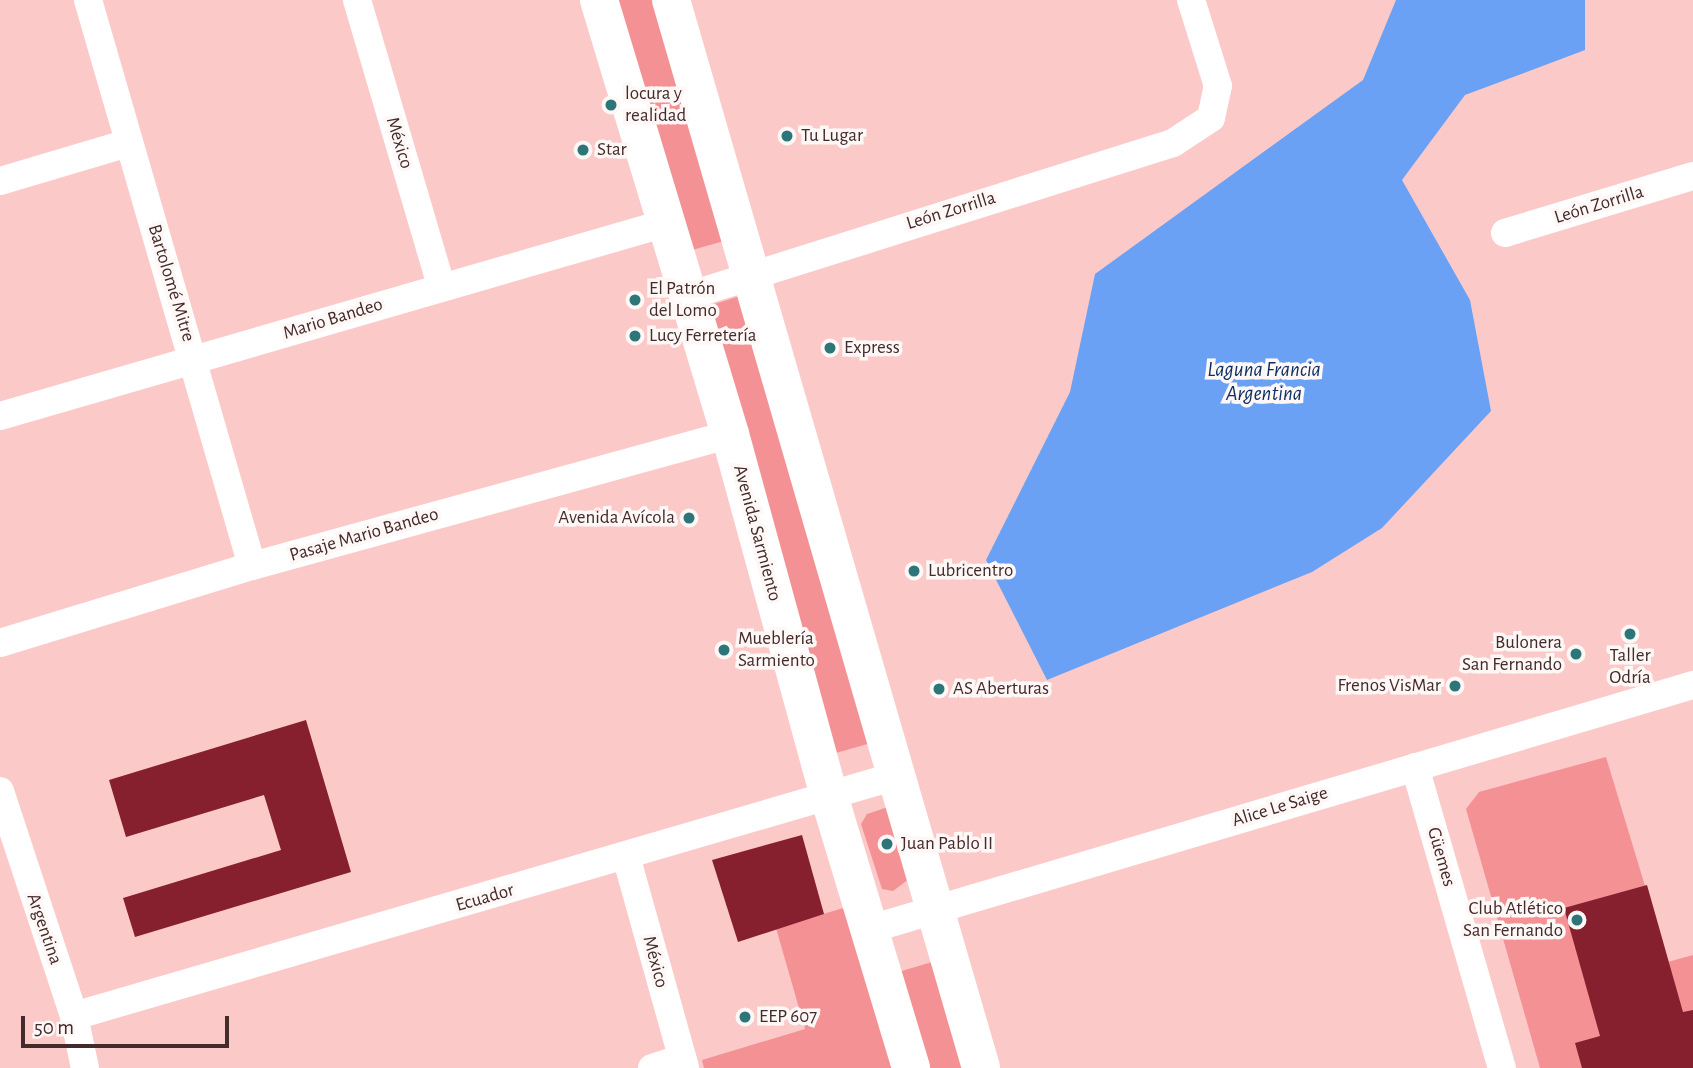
<!DOCTYPE html>
<meta charset="utf-8">
<style>
body{margin:0}
#map{position:relative;width:1693px;height:1068px;overflow:hidden;background:#fcc9c9;font-family:"Alegreya Sans",sans-serif}
div>[style]{position:absolute}
.green>*{inset:0;background:#f49194}
.water>*{inset:0;background:#6aa1f5}
.building>*{inset:0;background:#87202e}
.minor>*{height:28px;margin:-14px;padding:0 14px;transform-origin:14px;border-radius:14px;background:#fff}
.primary>*{height:38px;margin:-19px;padding:0 19px;transform-origin:19px;border-radius:19px;background:#fff}
.dots>*{width:19px;height:19px;translate:-50% -50%;box-sizing:border-box;border:4px solid #fdf7f6;border-radius:50%}
span{translate:-50% -50%;white-space:nowrap;text-align:center;line-height:1.15;-webkit-text-stroke:7px #fdf7f6;paint-order:stroke}
.poi-label{font-size:19px;color:#432a2b}
.left{translate:0 -50%;text-align:left}
.right{translate:-100% -50%;text-align:right}
.street-label{font-size:19px;color:#432a2b}
.water-label{font-size:21px;color:#0c3064;font-style:italic}
.scale{position:absolute;left:21px;top:1016px;width:208px;height:32px;box-sizing:border-box;border:4px solid #432a2b;border-top:0;padding-left:9px;font-size:21px;line-height:24px;white-space:nowrap;color:#432a2b;-webkit-text-stroke:5px #fdf7f6;paint-order:stroke}
</style>
<div id="map">
<div class="green">
<div style="clip-path:polygon(616px 0,657px 0,724px 241px,685px 252px)"></div>
<div style="clip-path:polygon(743px 295px,871px 743px,836px 753px,708px 306px)"></div>
<div style="clip-path:polygon(1606px 757px,1668px 962px,1693px 955px,1693px 1068px,1540px 1068px,1466px 809px,1479px 792px)"></div>
<div style="clip-path:polygon(885px 808px,892px 811px,909px 879px,893px 891px,882px 889px,861px 824px,867px 814px)"></div>
<div style="clip-path:polygon(850px 906px,898px 1068px,704px 1068px,702px 1060px,805px 1029px,776px 928px)"></div>
<div style="clip-path:polygon(932px 962px,965px 1068px,927px 1068px,895px 973px)"></div>
</div>
<div class="water">
<div style="clip-path:polygon(1396px 0,1585px 0,1585px 50px,1465px 95px,1402px 180px,1470px 300px,1491px 411px,1382px 528px,1312px 572px,1047px 680px,986px 560px,1070px 392px,1095px 274px,1363px 80px)"></div>
</div>
<div class="building">
<div style="clip-path:polygon(306px 720px,351px 872px,135px 937px,123px 898px,281px 850px,264px 795px,126px 837px,109px 780px)"></div>
<div style="clip-path:polygon(802px 835px,824px 914px,738px 942px,712px 860px)"></div>
<div style="clip-path:polygon(1647px 885px,1683px 1012px,1693px 1010px,1693px 1068px,1582px 1068px,1575px 1043px,1600px 1036px,1564px 908px)"></div>
</div>
<div class="minor">
<div style="left:88px;top:0;width:589px;rotate:73.84deg"></div>
<div style="left:357px;top:0;width:297px;rotate:73.6deg"></div>
<div style="left:0;top:181px;width:134px;rotate:-16.5deg"></div>
<div style="left:1505px;top:233px;width:196px;rotate:-16.9deg"></div>
<div style="left:688px;top:296px;width:509px;rotate:-17.51deg"></div>
<div style="left:1173px;top:143px;width:45px;rotate:-33.3deg"></div>
<div style="left:1211px;top:118px;width:33px;rotate:-78deg"></div>
<div style="left:1218px;top:86px;width:90px;rotate:-107.4deg"></div>
<div style="left:0;top:416px;width:693px;rotate:-16.16deg"></div>
<div style="left:0;top:643px;width:264px;rotate:-17deg"></div>
<div style="left:252px;top:566px;width:496px;rotate:-15.4deg"></div>
<div style="left:1415px;top:767px;width:313px;rotate:73.9deg"></div>
<div style="left:0;top:791px;width:237px;rotate:71.8deg"></div>
<div style="left:74px;top:1016px;width:53px;rotate:78.1deg"></div>
<div style="left:626px;top:856px;width:220px;rotate:74.4deg"></div>
<div style="left:867px;top:930px;width:862px;rotate:-16.52deg"></div>
<div style="left:74px;top:1016px;width:856px;rotate:-16.28deg"></div>
<div style="left:652px;top:1068px;width:32px;rotate:-18deg"></div>
</div>
<div class="primary">
<div style="left:599px;top:0;width:453px;rotate:73.2deg"></div>
<div style="left:730px;top:434px;width:375px;rotate:74.7deg"></div>
<div style="left:829px;top:796px;width:284px;rotate:73.2deg"></div>
<div style="left:671px;top:0;width:1112px;rotate:73.81deg"></div>
</div>
<div class="dots">
<div style="left:611px;top:105px;background:#2c7679"></div>
<div style="left:787px;top:136px;background:#2c7679"></div>
<div style="left:583px;top:150px;background:#2c7679"></div>
<div style="left:635px;top:300px;background:#2c7679"></div>
<div style="left:635px;top:336px;background:#2c7679"></div>
<div style="left:830px;top:348px;background:#2c7679"></div>
<div style="left:689px;top:518px;background:#2c7679"></div>
<div style="left:914px;top:571px;background:#2c7679"></div>
<div style="left:1630px;top:634px;background:#2c7679"></div>
<div style="left:724px;top:650px;background:#2c7679"></div>
<div style="left:1576px;top:654px;background:#2c7679"></div>
<div style="left:1455px;top:686px;background:#2c7679"></div>
<div style="left:939px;top:689px;background:#2c7679"></div>
<div style="left:887px;top:844px;background:#2c7679"></div>
<div style="left:1577px;top:920px;background:#2c7679"></div>
<div style="left:745px;top:1017px;background:#2c7679"></div>
</div>
<div class="poi-label">
<span class="left" style="left:625px;top:105px">locura y<br>realidad</span>
<span class="left" style="left:801px;top:136px">Tu Lugar</span>
<span class="left" style="left:597px;top:150px">Star</span>
<span class="left" style="left:649px;top:300px">El Patrón<br>del Lomo</span>
<span class="left" style="left:649px;top:336px">Lucy Ferretería</span>
<span class="left" style="left:844px;top:348px">Express</span>
<span class="right" style="left:675px;top:518px">Avenida Avícola</span>
<span class="left" style="left:928px;top:571px">Lubricentro</span>
<span class="left" style="left:738px;top:650px">Mueblería<br>Sarmiento</span>
<span class="right" style="left:1562px;top:654px">Bulonera<br>San Fernando</span>
<span style="left:1630px;top:667px">Taller<br>Odría</span>
<span class="right" style="left:1441px;top:686px">Frenos VisMar</span>
<span class="left" style="left:953px;top:689px">AS Aberturas</span>
<span class="left" style="left:901px;top:844px">Juan Pablo II</span>
<span class="right" style="left:1563px;top:920px">Club Atlético<br>San Fernando</span>
<span class="left" style="left:759px;top:1017px">EEP 607</span>
</div>
<div class="street-label">
<span style="left:399px;top:143px;rotate:73deg">México</span>
<span style="left:1599px;top:205px;rotate:-17deg">León Zorrilla</span>
<span style="left:951px;top:211px;rotate:-17deg">León Zorrilla</span>
<span style="left:171px;top:283px;rotate:73deg">Bartolomé Mitre</span>
<span style="left:333px;top:319px;rotate:-17deg">Mario Bandeo</span>
<span style="left:757px;top:533px;rotate:75deg">Avenida Sarmiento</span>
<span style="left:364px;top:535px;rotate:-16deg">Pasaje Mario Bandeo</span>
<span style="left:1280px;top:807px;rotate:-17deg">Alice Le Saige</span>
<span style="left:1441px;top:857px;rotate:74deg">Güemes</span>
<span style="left:485px;top:898px;rotate:-16deg">Ecuador</span>
<span style="left:44px;top:929px;rotate:71deg">Argentina</span>
<span style="left:655px;top:962px;rotate:75deg">México</span>
</div>
<div class="water-label">
<span style="left:1264px;top:382px">Laguna Francia<br>Argentina</span>
</div>
<div class="scale">50 m</div>
</div>
